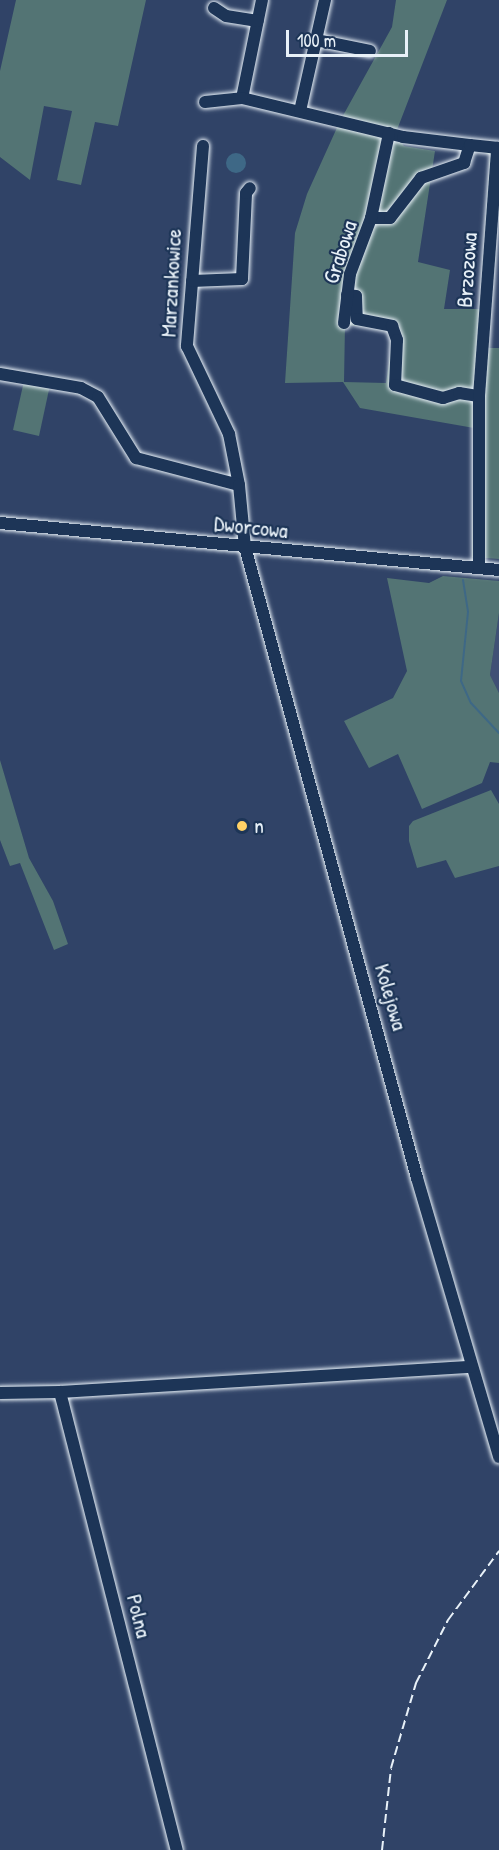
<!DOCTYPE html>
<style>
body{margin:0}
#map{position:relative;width:499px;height:1850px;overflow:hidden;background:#304367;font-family:"Patrick Hand",sans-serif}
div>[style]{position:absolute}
.built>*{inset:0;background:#405075}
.green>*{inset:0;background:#537474}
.water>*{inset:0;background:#3e6886}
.round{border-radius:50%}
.stream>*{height:2px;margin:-1px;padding:0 1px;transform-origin:1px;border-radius:1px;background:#3e6886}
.roads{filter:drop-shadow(0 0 2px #e8f1f8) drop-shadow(0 0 2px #e8f1f8)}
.minor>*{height:12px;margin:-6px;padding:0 6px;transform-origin:6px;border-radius:6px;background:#1d3557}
.rail>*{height:2px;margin-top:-1px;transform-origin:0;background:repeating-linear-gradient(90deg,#e8f1f8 0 9px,transparent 0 13.5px)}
.dots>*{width:16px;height:16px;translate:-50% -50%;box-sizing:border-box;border:3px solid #1d3557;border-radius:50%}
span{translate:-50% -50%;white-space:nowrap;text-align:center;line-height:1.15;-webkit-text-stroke:4.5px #1d3557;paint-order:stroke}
.street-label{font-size:22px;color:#e8f1f8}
.poi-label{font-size:22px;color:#e8f1f8}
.left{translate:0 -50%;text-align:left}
.scale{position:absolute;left:286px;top:30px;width:122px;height:27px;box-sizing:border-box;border:3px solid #e8f1f8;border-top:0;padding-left:8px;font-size:18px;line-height:21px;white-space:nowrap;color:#e8f1f8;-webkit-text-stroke:4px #1d3557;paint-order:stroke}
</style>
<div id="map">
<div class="built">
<div style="clip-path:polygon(499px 613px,499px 693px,490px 675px)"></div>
</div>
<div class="green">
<div style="clip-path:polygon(16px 0,146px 0,118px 126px,95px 122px,81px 185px,57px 180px,72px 111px,44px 106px,30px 180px,0 157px,0 71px)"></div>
<div style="clip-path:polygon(evenodd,396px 0,447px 0,395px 135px,404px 146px,435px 151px,418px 262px,450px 270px,444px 309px,480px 309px,490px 155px,472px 147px,497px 148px,488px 348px,499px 348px,499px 559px,472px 557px,474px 428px,360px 408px,343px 382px,285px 383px,295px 233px,307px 194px,340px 121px,392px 27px,396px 0,345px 325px,394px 329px,386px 383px,344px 382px,345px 325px)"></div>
<div style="clip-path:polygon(24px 381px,50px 385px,39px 436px,13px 430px)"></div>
<div style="clip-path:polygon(443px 576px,499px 581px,499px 613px,490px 675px,499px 693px,499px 763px,490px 762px,482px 783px,422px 809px,398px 754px,369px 768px,344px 721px,393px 698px,407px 671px,387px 578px,429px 583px)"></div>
<div style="clip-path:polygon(0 760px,29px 858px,53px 901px,68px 944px,54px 950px,20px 863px,10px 866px,0 840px)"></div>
<div style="clip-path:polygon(491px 790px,499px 804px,499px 866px,455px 878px,446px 860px,417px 868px,409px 841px,409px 826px,413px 821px)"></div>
</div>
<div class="water">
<div class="round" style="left:226px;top:153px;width:20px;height:20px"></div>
</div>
<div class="stream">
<div style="left:463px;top:580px;width:32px;rotate:81deg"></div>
<div style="left:468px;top:612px;width:69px;rotate:95.8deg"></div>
<div style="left:461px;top:681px;width:24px;rotate:66deg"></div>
<div style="left:471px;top:703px;width:41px;rotate:47deg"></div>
</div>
<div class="roads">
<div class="minor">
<div style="left:262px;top:0;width:100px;rotate:101.5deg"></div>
<div style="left:242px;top:98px;width:166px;rotate:13.6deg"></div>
<div style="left:403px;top:137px;width:67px;rotate:6.8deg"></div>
<div style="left:214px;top:8px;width:14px;rotate:34deg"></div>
<div style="left:226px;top:16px;width:32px;rotate:9deg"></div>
<div style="left:316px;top:40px;width:55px;rotate:11.5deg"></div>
<div style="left:205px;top:102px;width:37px;rotate:-6deg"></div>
<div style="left:300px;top:111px;width:114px;rotate:-77.3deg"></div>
<div style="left:203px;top:146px;width:201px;rotate:94.6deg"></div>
<div style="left:187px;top:346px;width:98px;rotate:64.5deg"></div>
<div style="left:229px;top:434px;width:52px;rotate:78.9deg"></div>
<div style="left:371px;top:218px;width:19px"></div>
<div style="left:390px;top:218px;width:51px;rotate:-52.2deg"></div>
<div style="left:421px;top:178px;width:46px;rotate:-19.2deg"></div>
<div style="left:464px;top:163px;width:19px;rotate:-72deg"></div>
<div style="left:470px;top:145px;width:29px;rotate:6deg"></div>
<div style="left:192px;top:281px;width:50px;rotate:-2.3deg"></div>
<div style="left:242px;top:279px;width:86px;rotate:-87.3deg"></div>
<div style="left:246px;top:193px;width:6px;rotate:-51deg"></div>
<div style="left:347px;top:295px;width:9px;rotate:6deg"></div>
<div style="left:356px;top:296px;width:23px;rotate:88deg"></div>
<div style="left:357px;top:319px;width:36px;rotate:11deg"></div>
<div style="left:392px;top:326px;width:15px;rotate:70deg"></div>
<div style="left:397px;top:340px;width:45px;rotate:92.5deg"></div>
<div style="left:395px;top:385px;width:50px;rotate:15.2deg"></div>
<div style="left:443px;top:398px;width:17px;rotate:-17deg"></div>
<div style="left:459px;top:393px;width:20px;rotate:9deg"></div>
<div style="left:344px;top:323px;width:49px;rotate:-83deg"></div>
<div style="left:350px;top:274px;width:60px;rotate:-69.4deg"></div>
<div style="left:371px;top:218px;width:87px;rotate:-78deg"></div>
<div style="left:0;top:374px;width:82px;rotate:9.8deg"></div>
<div style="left:81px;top:388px;width:19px;rotate:28deg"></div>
<div style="left:98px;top:397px;width:72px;rotate:58.1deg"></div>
<div style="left:136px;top:458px;width:106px;rotate:14.7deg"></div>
<div style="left:239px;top:485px;width:62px;rotate:84.5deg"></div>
<div style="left:245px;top:547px;width:654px;rotate:74.75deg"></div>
<div style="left:417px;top:1178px;width:291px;rotate:73.6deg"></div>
<div style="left:0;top:523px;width:501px;rotate:5.38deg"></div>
<div style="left:479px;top:568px;width:172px;rotate:-90deg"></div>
<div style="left:479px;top:396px;width:249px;rotate:-85.8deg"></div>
<div style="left:60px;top:1392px;width:412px;rotate:-3.5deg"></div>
<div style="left:0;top:1393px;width:60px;rotate:-1deg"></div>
<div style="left:60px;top:1392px;width:473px;rotate:75.7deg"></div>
</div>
</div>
<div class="rail">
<div style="left:382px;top:1850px;width:82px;rotate:-83.7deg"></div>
<div style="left:391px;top:1768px;width:89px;rotate:-73.6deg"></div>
<div style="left:416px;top:1683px;width:71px;rotate:-63.1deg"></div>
<div style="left:448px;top:1620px;width:86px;rotate:-53.5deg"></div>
</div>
<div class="dots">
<div style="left:242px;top:826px;background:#ffd166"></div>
</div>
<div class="street-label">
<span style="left:340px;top:252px;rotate:-72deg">Grabowa</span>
<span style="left:467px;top:270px;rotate:-86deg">Brzozowa</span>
<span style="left:171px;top:283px;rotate:-87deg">Marzankowice</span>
<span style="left:251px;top:527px;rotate:6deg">Dworcowa</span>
<span style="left:391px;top:997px;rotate:74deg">Kolejowa</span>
<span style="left:139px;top:1616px;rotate:76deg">Polna</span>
</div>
<div class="poi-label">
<span class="left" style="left:254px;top:826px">n</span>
</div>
<div class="scale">100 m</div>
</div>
